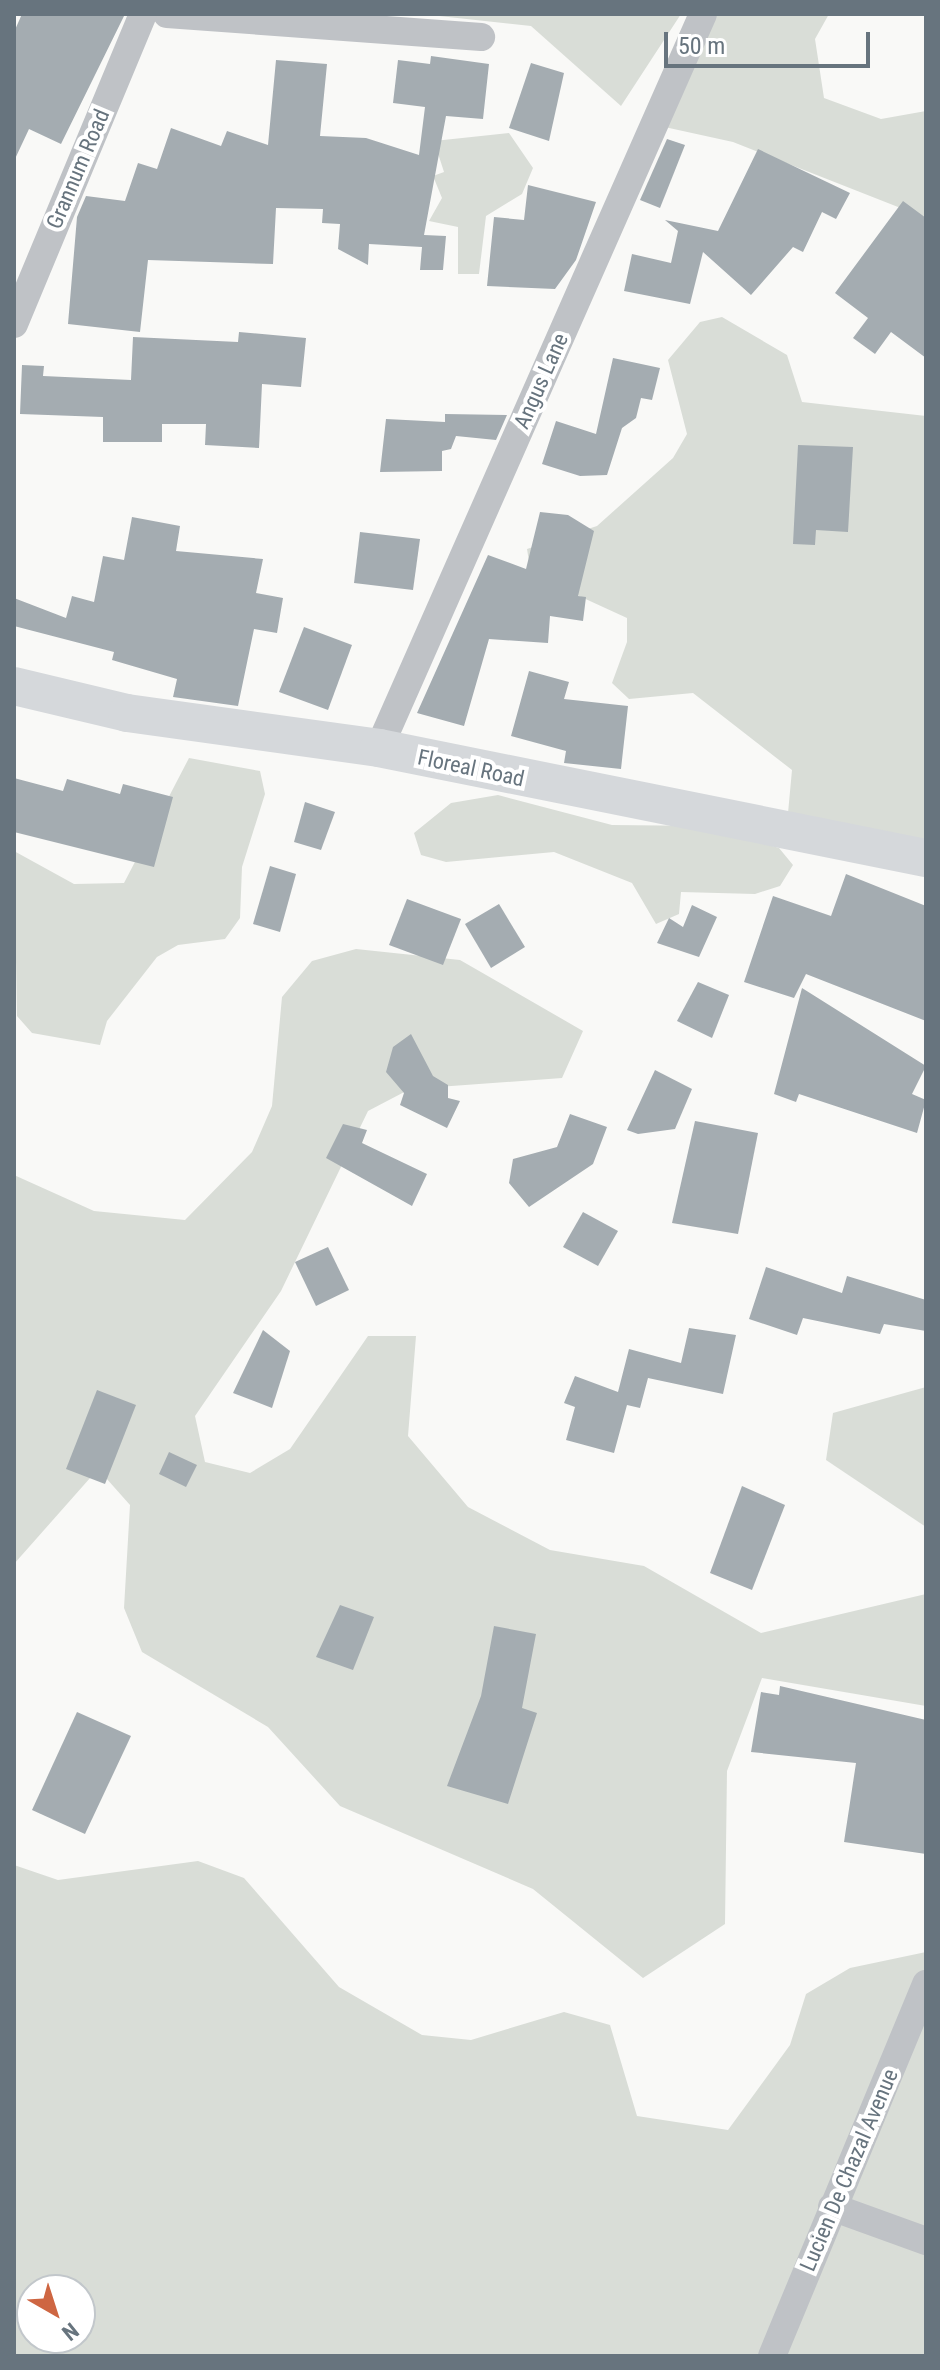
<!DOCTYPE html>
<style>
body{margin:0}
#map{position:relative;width:940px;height:2370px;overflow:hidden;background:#f9f9f7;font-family:"Roboto Condensed",sans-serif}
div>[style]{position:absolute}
.green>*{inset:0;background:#d9ddd7}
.building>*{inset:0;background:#a4acb1}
.minor>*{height:28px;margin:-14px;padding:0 14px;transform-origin:14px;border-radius:14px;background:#bfc2c6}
.secondary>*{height:38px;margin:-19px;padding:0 19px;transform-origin:19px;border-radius:19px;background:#d5d8db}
span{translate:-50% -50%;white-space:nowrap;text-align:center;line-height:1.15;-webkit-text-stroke:8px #fff;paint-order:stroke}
.street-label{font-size:22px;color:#67747e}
.frame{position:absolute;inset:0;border:16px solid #67747e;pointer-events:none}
.north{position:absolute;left:16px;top:2274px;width:80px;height:80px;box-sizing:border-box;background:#fff;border:2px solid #c2c7cb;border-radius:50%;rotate:141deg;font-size:22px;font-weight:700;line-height:32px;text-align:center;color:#67747e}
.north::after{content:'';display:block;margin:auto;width:28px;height:36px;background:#ce6642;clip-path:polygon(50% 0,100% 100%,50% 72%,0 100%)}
.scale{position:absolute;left:664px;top:32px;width:206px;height:36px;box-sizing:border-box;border:4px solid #67747e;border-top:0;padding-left:10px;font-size:24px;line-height:28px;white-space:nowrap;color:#67747e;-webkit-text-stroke:6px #fff;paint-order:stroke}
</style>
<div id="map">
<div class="green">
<div style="clip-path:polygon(681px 14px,621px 106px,531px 26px,439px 16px)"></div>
<div style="clip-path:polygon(713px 14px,829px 14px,815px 39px,824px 98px,881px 119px,926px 111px,926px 218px,733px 142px,660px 126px)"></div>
<div style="clip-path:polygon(509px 133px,533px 168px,522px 194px,486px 216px,479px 274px,458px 274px,458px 227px,429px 221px,442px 198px,433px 176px,444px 172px,434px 141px)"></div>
<div style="clip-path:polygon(722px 317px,787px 355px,802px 402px,926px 416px,926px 848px,788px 813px,792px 770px,693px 693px,629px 699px,612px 683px,627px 642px,627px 618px,531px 574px,527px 549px,597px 526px,673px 458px,687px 434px,668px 360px,700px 322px)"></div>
<div style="clip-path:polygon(189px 758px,260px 771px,265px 794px,242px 867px,240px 918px,225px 939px,178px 945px,157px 957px,107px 1021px,100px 1045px,32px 1033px,17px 1016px,14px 851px,74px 884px,124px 883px)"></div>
<div style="clip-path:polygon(498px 795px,612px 825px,709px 826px,779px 848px,793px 865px,780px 886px,755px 894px,681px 892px,679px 914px,656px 924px,632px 883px,554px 852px,446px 862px,421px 855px,414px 833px,451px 803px)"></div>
<div style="clip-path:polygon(356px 949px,460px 960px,583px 1031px,562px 1078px,410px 1089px,368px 1111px,281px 1291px,195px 1416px,205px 1462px,250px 1473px,290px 1449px,368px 1336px,416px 1336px,408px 1436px,468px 1507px,550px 1550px,644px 1566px,761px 1633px,926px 1594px,926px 1706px,762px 1678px,727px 1771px,725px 1924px,643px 1978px,533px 1889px,340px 1806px,268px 1727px,142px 1652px,124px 1608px,130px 1505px,98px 1469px,14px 1564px,14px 1175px,94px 1211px,185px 1220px,252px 1152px,272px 1106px,282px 997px,312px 961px)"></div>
<div style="clip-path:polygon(926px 1387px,926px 1527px,826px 1460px,833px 1413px)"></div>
<div style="clip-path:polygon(evenodd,198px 1861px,244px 1878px,339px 1987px,422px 2035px,471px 2040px,564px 2012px,610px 2025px,637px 2116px,728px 2130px,790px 2045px,806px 1994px,850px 1968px,926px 1952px,926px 2356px,14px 2356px,14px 1865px,58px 1880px,198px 1861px,32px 2290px,80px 2290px,80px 2338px,32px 2338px,32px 2290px)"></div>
</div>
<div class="building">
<div style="clip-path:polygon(22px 14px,125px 14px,61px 144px,29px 129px,14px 161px,14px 32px)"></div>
<div style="clip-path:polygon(431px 56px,489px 64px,483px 119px,446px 116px,424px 235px,446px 236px,443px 270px,420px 270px,422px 247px,369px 244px,368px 265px,338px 249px,340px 224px,322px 223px,323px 209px,276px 208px,273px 264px,148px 260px,140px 332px,68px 324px,77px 217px,86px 196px,125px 201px,138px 163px,157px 169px,171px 128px,221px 146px,227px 131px,268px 145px,276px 60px,327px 64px,320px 136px,366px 138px,419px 155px,425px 107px,393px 103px,398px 60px,430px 64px)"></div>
<div style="clip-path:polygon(531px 63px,564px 73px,549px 141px,509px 128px)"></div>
<div style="clip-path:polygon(667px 139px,685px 145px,660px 208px,640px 200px)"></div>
<div style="clip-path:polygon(758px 149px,850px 193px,836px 219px,822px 212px,803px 252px,793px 247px,751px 295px,703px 252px,690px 304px,624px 291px,632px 254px,671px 263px,678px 231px,665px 220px,718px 231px)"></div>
<div style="clip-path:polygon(528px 185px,596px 202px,576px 260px,555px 289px,487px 286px,494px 217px,524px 220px)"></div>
<div style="clip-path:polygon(903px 201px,926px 218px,926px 358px,891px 332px,875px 354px,853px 338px,868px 318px,835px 293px)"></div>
<div style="clip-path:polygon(239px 332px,306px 338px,301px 387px,262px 384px,259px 448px,205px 445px,206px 424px,162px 424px,162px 442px,103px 442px,103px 417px,20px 414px,22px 365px,44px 366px,43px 376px,131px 380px,133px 337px,238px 342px)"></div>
<div style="clip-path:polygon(613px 358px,660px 368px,652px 400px,641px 398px,636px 418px,622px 428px,607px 475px,580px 476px,542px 464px,556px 421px,596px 434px)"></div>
<div style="clip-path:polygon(445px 414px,507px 415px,496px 440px,456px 436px,451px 449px,442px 451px,442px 471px,380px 472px,386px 419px,445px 422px)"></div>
<div style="clip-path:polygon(798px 445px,853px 447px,848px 532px,816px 530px,815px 545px,793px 544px)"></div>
<div style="clip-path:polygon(540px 512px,568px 515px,594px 531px,578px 596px,586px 597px,583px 621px,550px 616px,548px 643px,489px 639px,464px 726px,417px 713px,488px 555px,526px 569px)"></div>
<div style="clip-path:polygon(132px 517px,180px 526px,176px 551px,263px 559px,256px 593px,283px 598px,277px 633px,254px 629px,238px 706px,173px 697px,177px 679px,112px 660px,114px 652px,14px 626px,14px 598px,66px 618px,72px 596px,94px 602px,103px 556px,124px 560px)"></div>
<div style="clip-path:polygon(360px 532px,420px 539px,413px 590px,354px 583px)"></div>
<div style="clip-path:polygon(304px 627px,352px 645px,328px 710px,279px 692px)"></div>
<div style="clip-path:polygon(529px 671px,569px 682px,564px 699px,628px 706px,621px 769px,564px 763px,566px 751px,511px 736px)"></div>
<div style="clip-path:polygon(14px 778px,63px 791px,67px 779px,120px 794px,123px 784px,173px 797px,154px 867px,14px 832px)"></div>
<div style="clip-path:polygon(305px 802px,335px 812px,321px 850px,294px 842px)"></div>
<div style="clip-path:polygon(270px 866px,296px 874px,280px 932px,253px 924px)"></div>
<div style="clip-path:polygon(846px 874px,926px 906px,926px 1021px,806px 974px,794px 998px,744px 982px,773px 896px,831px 916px)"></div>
<div style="clip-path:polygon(407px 899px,461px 919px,443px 965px,389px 945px)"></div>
<div style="clip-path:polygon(499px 904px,525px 947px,491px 968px,465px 924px)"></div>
<div style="clip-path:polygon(692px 905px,717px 917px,699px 957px,657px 943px,669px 918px,683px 927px)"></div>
<div style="clip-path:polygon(698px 982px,729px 995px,712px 1038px,677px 1021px)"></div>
<div style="clip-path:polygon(802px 988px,926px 1066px,912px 1094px,926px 1100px,917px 1133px,799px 1094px,796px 1102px,774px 1094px)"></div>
<div style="clip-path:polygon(411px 1034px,433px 1076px,448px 1085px,448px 1098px,460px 1101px,447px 1128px,400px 1105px,404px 1093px,386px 1072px,393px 1047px)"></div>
<div style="clip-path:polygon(655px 1070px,692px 1089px,675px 1129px,638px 1134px,627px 1130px)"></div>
<div style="clip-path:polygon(570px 1114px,607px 1127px,593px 1164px,529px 1207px,509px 1183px,513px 1159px,557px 1147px)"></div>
<div style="clip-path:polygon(695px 1121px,758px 1133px,738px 1234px,672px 1223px)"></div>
<div style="clip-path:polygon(343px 1124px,367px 1130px,362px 1143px,427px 1174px,412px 1206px,326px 1158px)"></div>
<div style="clip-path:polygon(583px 1212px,618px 1231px,598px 1266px,563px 1247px)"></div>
<div style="clip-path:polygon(328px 1247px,349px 1290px,316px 1306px,295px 1262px)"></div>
<div style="clip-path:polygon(766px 1267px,842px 1293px,847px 1276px,926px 1300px,926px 1331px,884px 1324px,880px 1334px,803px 1318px,797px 1335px,749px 1319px)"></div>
<div style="clip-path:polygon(689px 1328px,736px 1335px,723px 1394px,648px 1378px,640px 1408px,627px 1405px,614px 1453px,566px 1440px,575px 1407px,564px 1403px,575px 1376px,618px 1392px,629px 1349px,681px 1363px)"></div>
<div style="clip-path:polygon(263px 1330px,290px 1351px,272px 1408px,233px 1393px)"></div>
<div style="clip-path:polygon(97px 1390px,136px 1405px,105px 1484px,66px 1469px)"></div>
<div style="clip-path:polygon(169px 1452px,197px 1465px,186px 1487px,159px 1474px)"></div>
<div style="clip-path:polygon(742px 1486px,785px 1505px,752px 1590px,710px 1573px)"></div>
<div style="clip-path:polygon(340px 1605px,374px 1617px,353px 1670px,316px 1657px)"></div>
<div style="clip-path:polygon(494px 1626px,536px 1634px,522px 1708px,537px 1713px,508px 1804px,447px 1786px,481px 1696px)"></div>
<div style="clip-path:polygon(780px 1686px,926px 1720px,926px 1854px,844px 1842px,856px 1763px,751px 1752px,761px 1692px,779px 1695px)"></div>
<div style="clip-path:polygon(77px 1712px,131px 1736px,85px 1834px,32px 1810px)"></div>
</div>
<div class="minor">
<div style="left:167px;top:14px;width:315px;rotate:4.2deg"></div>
<div style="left:14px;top:324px;width:336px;rotate:-67.4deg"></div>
<div style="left:379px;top:748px;width:802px;rotate:-66.18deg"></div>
<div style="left:832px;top:2207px;width:100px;rotate:19.9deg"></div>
<div style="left:772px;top:2356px;width:403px;rotate:-67.5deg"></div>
</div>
<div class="secondary">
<div style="left:14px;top:686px;width:116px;rotate:13.4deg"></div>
<div style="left:127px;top:713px;width:254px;rotate:7.9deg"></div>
<div style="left:379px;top:748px;width:558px;rotate:11.37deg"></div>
</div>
<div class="street-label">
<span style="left:78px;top:169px;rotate:-67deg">Grannum Road</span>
<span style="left:541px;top:381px;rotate:-66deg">Angus Lane</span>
<span style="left:471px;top:768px;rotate:12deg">Floreal Road</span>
<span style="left:849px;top:2170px;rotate:-67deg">Lucien De Chazal Avenue</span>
</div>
<div class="frame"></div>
<div class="north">N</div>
<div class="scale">50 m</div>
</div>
